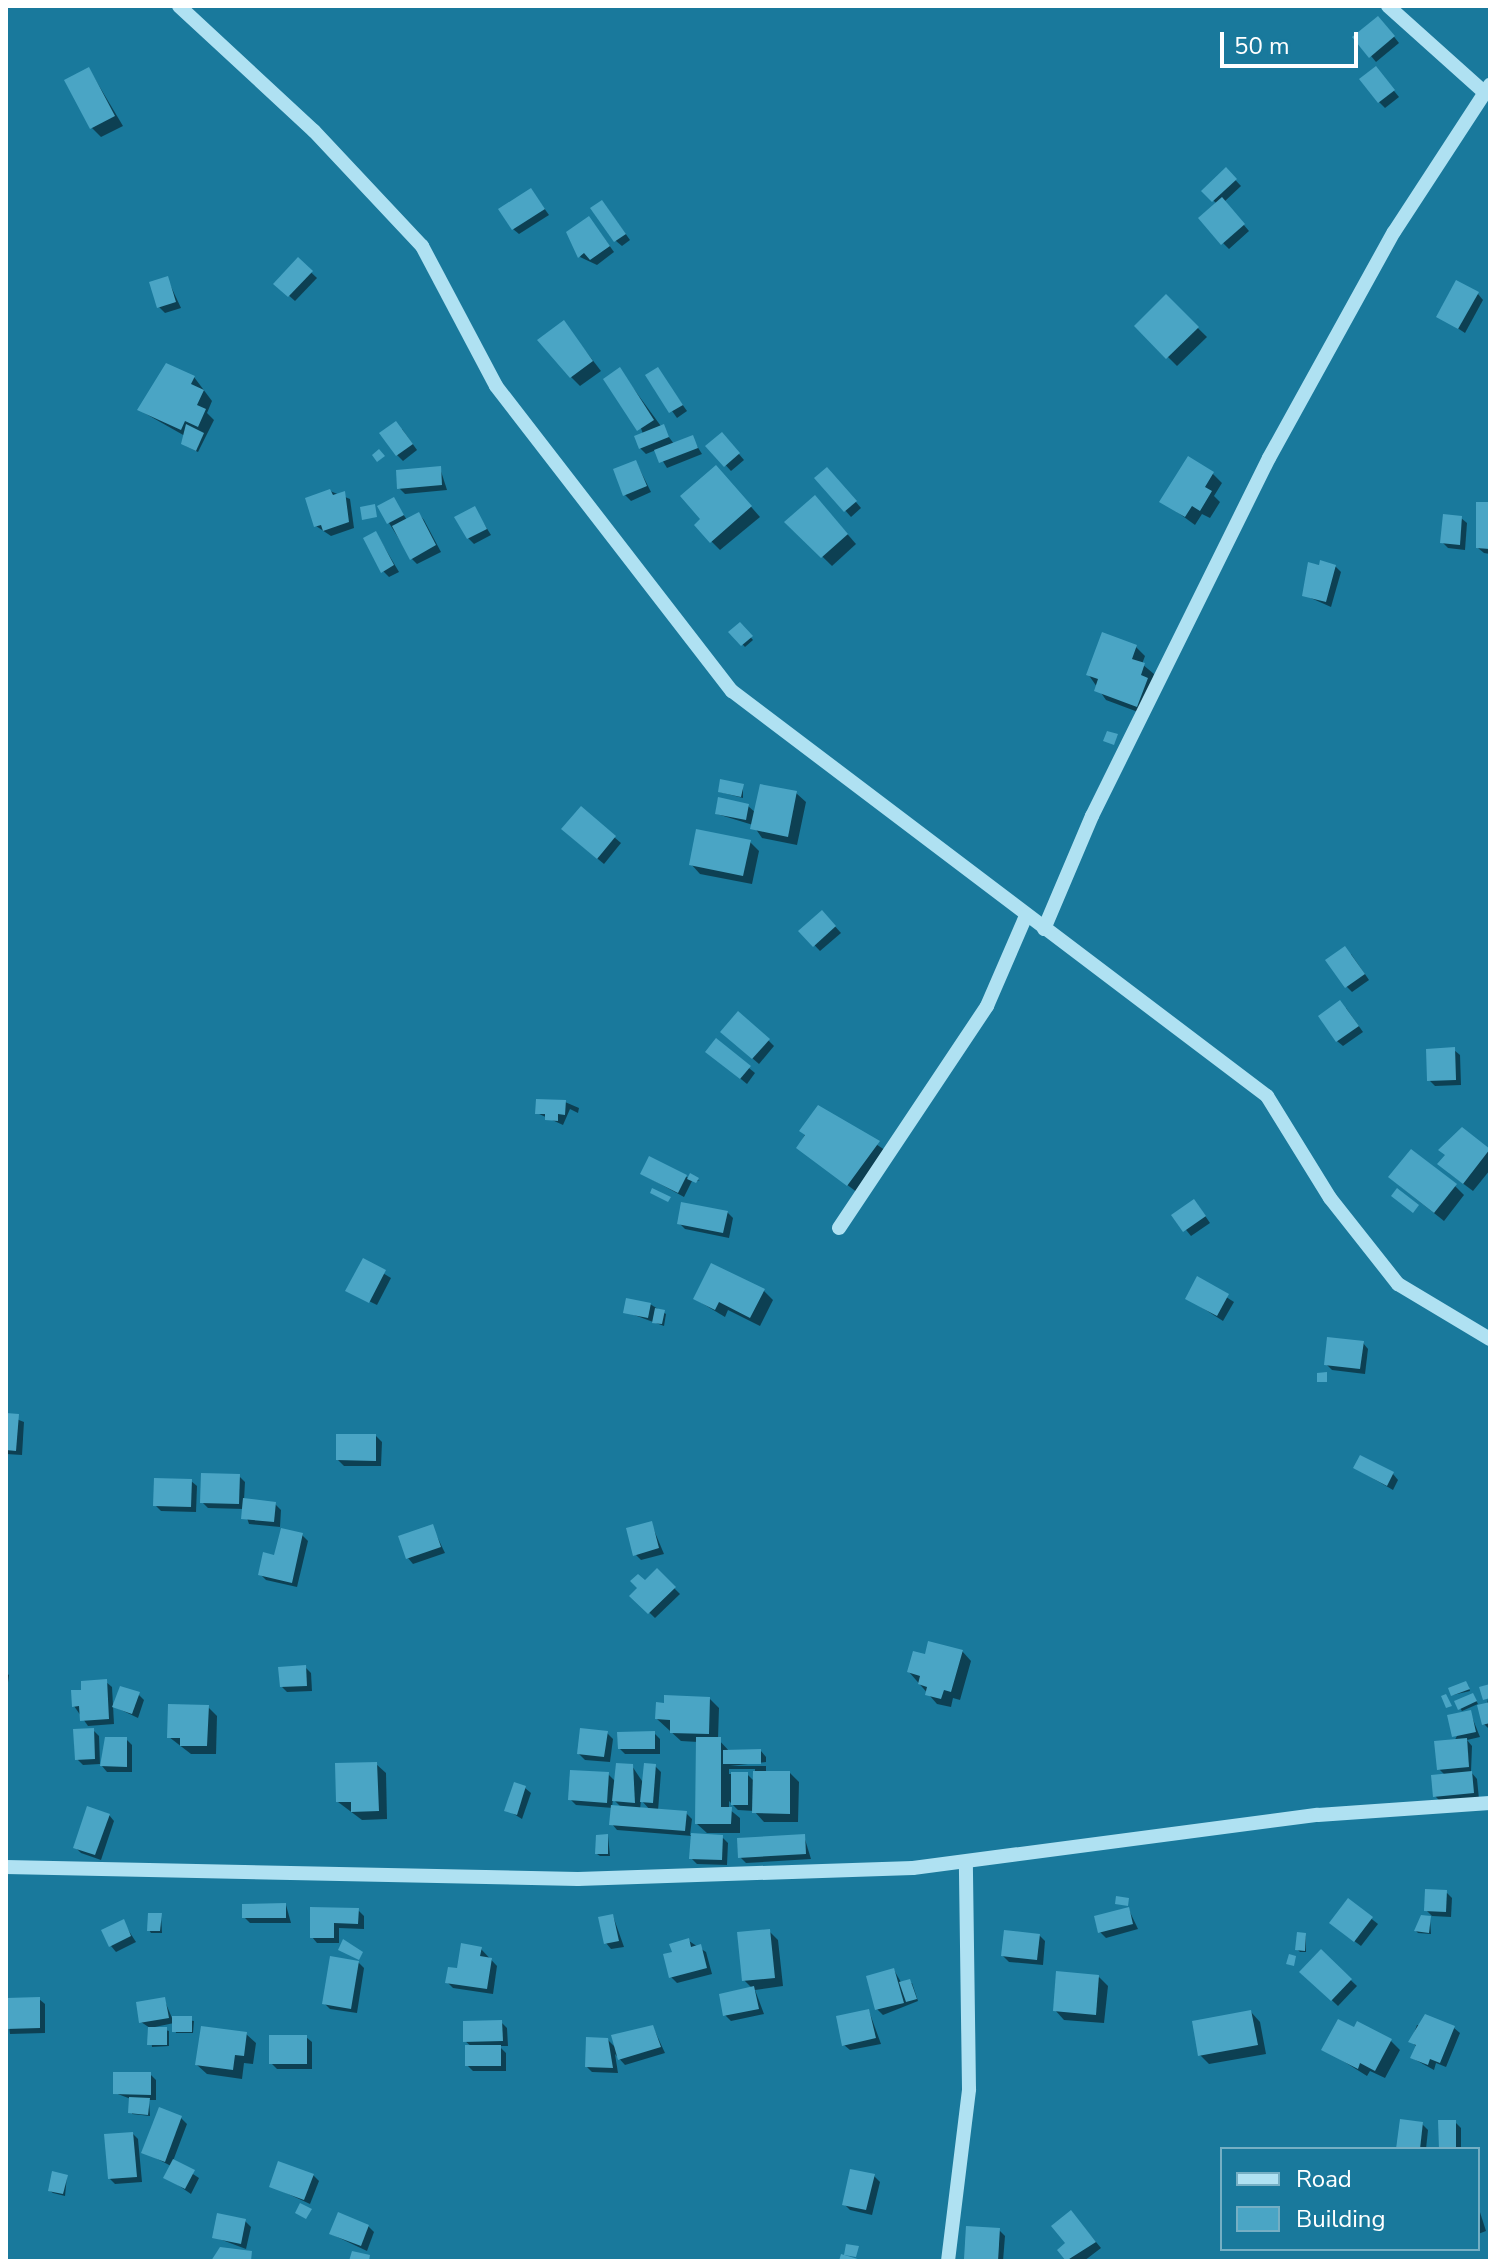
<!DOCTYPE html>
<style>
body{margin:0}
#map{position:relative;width:1496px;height:2267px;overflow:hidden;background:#19799c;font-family:"Nunito Sans",sans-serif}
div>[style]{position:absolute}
.shadow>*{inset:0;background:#0007}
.building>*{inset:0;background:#4aa5c5}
.minor>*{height:14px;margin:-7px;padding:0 7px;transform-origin:7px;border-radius:7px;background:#afe1f2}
span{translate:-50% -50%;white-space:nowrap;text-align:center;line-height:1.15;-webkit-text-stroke:8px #19799c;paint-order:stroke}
.frame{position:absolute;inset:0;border:8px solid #fff;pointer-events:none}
.legend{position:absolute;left:1220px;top:2147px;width:260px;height:104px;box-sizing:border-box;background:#19799c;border:2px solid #75afc4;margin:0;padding:10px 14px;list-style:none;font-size:24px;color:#fff}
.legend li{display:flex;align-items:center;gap:16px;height:40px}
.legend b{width:40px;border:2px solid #75afc4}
.scale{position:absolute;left:1220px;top:32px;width:138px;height:36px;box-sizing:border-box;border:4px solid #fff;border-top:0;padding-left:10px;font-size:24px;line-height:28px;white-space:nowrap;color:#fff;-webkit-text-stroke:6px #19799c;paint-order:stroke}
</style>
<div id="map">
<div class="shadow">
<div style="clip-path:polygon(1384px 24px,1399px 43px,1376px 62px,1371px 56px)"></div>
<div style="clip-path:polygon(89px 69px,123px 126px,101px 137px,92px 128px)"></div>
<div style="clip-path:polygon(1381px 75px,1399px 97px,1385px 108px,1379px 102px)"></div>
<div style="clip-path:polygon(1226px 170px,1241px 186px,1224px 202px,1249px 231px,1229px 249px,1223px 243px,1217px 204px,1204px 191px)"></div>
<div style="clip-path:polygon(531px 190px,549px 215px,519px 234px,513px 229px)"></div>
<div style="clip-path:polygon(607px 208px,630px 240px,622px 246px,616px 241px)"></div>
<div style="clip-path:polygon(594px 224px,614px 252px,597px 265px,580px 257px)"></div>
<div style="clip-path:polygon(298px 260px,317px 278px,295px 301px,276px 284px)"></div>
<div style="clip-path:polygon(167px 278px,181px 308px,165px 313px,159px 307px)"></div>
<div style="clip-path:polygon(1478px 294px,1483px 300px,1465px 333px,1439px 316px)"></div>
<div style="clip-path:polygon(1166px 297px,1207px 337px,1177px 366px,1137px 326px)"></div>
<div style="clip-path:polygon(564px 323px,601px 371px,580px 386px,571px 377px)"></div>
<div style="clip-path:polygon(657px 369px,687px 411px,677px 418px,647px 376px)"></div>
<div style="clip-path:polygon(620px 370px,674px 444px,692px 438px,702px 454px,667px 468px,656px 450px,646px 454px,640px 448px,643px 434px)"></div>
<div style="clip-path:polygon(194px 377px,212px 401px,207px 413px,214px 420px,198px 452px,186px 446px,185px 436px,139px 410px)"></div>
<div style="clip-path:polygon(402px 429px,417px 450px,403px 461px,397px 455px)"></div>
<div style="clip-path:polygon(727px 440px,744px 460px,731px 471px,708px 446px)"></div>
<div style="clip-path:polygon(636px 462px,651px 492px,631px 501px,625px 495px)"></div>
<div style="clip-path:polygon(440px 468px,447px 490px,405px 494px,399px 488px)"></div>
<div style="clip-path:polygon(1212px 473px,1222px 483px,1214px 496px,1220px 502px,1210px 518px,1202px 514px,1195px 525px,1162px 501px)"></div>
<div style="clip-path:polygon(833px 475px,861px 508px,851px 517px,817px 478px)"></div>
<div style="clip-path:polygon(725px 477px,760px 517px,720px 550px,711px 541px)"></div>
<div style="clip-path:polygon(330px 491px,350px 499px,354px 528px,331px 536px,316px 526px)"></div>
<div style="clip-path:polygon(393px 499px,407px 520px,419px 514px,424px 520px,441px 552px,417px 564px,411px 558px,389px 523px)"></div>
<div style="clip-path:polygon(1490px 504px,1490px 554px,1484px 553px,1478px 548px)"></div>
<div style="clip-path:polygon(824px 507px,856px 544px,832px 566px,787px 522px)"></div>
<div style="clip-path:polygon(474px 508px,491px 535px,474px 544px,468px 538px)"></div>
<div style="clip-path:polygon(1461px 518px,1467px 523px,1465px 550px,1448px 548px,1442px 542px)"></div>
<div style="clip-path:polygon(376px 533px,399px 572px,389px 577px,383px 571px)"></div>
<div style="clip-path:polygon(1310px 564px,1336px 567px,1341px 572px,1331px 607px,1304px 595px)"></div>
<div style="clip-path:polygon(740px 625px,753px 640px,745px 647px,731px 632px)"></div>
<div style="clip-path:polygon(1136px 647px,1145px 656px,1142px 664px,1154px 674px,1146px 715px,1106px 700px,1088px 674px)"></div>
<div style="clip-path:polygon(743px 786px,743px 798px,720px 792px)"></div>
<div style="clip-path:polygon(796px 793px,806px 802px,797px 845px,762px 838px,753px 825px,717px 814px,748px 806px,756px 813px)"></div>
<div style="clip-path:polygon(581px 809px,621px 843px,604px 864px,569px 835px)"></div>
<div style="clip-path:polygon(750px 842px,759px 851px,752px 884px,700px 874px,691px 864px)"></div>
<div style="clip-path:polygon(822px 912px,841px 933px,820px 951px,801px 931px)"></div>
<div style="clip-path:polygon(1351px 954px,1369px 980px,1352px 992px,1346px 986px)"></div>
<div style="clip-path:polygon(1346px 1008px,1363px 1032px,1343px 1046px,1337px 1041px)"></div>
<div style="clip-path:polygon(729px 1038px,768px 1040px,774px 1046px,759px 1064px)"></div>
<div style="clip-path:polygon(1454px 1050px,1460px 1055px,1461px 1085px,1435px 1086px,1429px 1080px)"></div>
<div style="clip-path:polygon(714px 1057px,749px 1068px,755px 1073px,747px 1084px)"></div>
<div style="clip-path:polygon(565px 1102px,579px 1108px,578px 1113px,570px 1109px,563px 1125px,537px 1113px)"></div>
<div style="clip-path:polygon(819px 1107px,888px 1152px,858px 1193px,798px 1148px)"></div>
<div style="clip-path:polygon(1462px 1130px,1490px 1152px,1490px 1170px,1473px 1191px,1449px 1173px)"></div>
<div style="clip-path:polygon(642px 1174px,686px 1177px,700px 1181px,692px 1181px,684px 1197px)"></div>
<div style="clip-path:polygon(1400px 1186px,1455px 1186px,1464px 1195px,1444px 1221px)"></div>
<div style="clip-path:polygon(1199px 1207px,1210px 1223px,1191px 1236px,1174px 1215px)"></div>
<div style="clip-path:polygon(727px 1212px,733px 1218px,729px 1238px,685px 1229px,679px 1223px)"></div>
<div style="clip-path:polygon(363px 1261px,391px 1278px,377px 1305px,348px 1291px)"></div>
<div style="clip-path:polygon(1198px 1279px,1234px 1302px,1223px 1321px,1187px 1298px)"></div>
<div style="clip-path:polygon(764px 1291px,773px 1300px,760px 1326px,728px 1310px,725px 1317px,695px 1299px)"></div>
<div style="clip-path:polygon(650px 1304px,666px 1314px,664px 1326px,626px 1312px)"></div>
<div style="clip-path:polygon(1363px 1343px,1368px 1349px,1365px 1374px,1332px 1370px,1326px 1364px)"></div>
<div style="clip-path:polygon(6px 1415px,24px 1422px,22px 1455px,6px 1454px)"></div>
<div style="clip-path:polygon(376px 1436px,382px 1442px,381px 1466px,344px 1466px,338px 1460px)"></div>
<div style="clip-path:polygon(1355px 1468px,1393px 1474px,1398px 1480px,1393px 1490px)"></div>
<div style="clip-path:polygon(239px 1476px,245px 1482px,244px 1500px,275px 1504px,281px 1510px,280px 1527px,249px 1524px,244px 1509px,208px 1508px,202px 1502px)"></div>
<div style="clip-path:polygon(191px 1481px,197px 1486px,196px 1512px,161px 1511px,155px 1505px)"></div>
<div style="clip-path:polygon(651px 1523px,664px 1554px,641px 1560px,635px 1554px)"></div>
<div style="clip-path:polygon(432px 1526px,445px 1553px,413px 1564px,408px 1558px)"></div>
<div style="clip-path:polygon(302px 1535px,308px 1541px,297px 1587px,266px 1580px,260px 1574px)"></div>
<div style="clip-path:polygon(657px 1571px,680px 1594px,655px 1618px,632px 1596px)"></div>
<div style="clip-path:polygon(962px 1651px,971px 1661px,960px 1700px,953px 1698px,951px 1707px,937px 1704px,909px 1672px,926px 1656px)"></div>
<div style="clip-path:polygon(305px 1667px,311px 1673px,312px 1691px,287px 1692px,282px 1687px)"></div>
<div style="clip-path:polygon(6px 1673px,9px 1675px,6px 1698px)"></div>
<div style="clip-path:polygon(106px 1682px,112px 1687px,114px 1724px,88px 1726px,74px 1706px,83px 1691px)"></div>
<div style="clip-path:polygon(1468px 1685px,1470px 1691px,1453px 1695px,1451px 1689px)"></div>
<div style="clip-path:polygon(1490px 1686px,1490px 1730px,1484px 1724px)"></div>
<div style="clip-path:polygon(138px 1694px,144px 1700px,138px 1718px,115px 1707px)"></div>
<div style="clip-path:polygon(1473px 1695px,1478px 1704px,1462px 1711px,1460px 1708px)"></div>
<div style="clip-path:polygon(evenodd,710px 1699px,719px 1708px,718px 1739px,730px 1752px,761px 1751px,766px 1757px,766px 1762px,730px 1766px,766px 1766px,766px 1773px,790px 1773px,799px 1782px,798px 1822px,764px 1822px,754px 1811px,738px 1810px,729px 1801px,729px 1809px,740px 1818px,740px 1833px,707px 1833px,697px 1824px,698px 1742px,681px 1741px,657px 1719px,710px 1699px,729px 1769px,755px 1769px,755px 1782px,747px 1774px,729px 1774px,729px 1769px)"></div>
<div style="clip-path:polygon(208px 1707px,217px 1716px,216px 1754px,191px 1754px,169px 1737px)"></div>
<div style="clip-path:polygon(1470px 1712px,1480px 1737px,1467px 1740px,1472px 1746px,1471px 1772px,1477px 1779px,1479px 1799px,1441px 1802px,1435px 1796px,1445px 1775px,1439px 1769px)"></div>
<div style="clip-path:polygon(93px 1730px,99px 1736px,100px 1764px,83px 1765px,77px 1759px)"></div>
<div style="clip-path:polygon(607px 1733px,613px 1739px,610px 1762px,585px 1760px,579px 1754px)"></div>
<div style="clip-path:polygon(654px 1733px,660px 1739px,660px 1754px,625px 1754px,620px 1749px)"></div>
<div style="clip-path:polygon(126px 1739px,132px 1745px,132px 1772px,107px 1772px,102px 1766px)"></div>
<div style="clip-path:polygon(376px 1764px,386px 1773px,387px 1819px,362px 1820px,338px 1802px)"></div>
<div style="clip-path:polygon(evenodd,632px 1766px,644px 1784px,655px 1766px,661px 1772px,658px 1811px,686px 1813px,692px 1819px,690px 1835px,722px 1837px,728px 1843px,727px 1865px,697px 1864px,691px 1858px,692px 1836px,617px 1830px,612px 1824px,613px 1808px,576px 1805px,571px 1800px,608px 1774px,616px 1782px,632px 1766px,613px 1799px,622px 1808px,612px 1807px,613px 1799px,632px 1766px,641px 1800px,651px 1811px,640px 1810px,641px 1800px)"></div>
<div style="clip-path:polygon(525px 1788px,531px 1793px,522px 1819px,507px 1810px)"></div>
<div style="clip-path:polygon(109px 1815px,114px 1821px,101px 1860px,81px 1853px,75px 1847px)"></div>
<div style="clip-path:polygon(608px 1836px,610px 1856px,600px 1856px,597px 1854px)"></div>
<div style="clip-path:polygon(804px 1836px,811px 1859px,746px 1863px,740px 1857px)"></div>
<div style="clip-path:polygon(1446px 1892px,1452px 1898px,1451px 1917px,1432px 1916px,1426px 1910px)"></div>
<div style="clip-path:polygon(1349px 1901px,1378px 1924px,1361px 1946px,1338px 1929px)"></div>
<div style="clip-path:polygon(286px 1905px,291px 1923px,250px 1923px,244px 1917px)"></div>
<div style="clip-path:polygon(312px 1909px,358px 1910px,364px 1916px,364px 1929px,339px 1928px,339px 1943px,317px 1943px,312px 1937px)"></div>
<div style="clip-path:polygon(1129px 1910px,1138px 1929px,1106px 1938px,1100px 1932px)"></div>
<div style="clip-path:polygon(161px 1915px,162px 1933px,151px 1933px,149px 1930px)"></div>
<div style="clip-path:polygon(613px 1916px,624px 1947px,611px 1949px,606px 1943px)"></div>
<div style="clip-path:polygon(1430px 1918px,1431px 1934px,1418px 1933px,1416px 1931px)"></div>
<div style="clip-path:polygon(123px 1922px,136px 1942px,116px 1952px,111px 1946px)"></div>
<div style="clip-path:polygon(769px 1931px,778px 1940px,783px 1986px,755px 1990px,764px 2014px,731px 2021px,725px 2015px,753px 1989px,744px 1980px)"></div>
<div style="clip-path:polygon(1039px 1935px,1045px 1941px,1043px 1965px,1009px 1962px,1003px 1956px)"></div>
<div style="clip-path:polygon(1306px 1935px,1306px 1952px,1300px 1952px,1297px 1949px)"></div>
<div style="clip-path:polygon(689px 1941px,706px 1952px,712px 1974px,677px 1983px,671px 1977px,674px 1954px)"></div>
<div style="clip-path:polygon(481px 1949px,497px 1966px,493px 1994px,453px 1988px,447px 1982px)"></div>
<div style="clip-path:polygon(1321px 1952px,1357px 1986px,1338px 2006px,1302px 1972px)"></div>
<div style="clip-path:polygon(358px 1962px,364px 1968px,357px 2013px,330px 2009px,324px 2003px)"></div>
<div style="clip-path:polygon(894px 1970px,902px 1984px,912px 1983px,918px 2001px,883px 2015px,877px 2009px)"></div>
<div style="clip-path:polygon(1099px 1977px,1108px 1986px,1104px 2023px,1064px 2020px,1055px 2010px)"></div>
<div style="clip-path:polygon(39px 1999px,45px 2004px,45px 2033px,10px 2034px,6px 2000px)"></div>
<div style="clip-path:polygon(164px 1999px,172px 2018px,194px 2021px,193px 2033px,176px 2033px,174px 2023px,155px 2027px,169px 2031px,169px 2046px,152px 2047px,150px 2028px,141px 2022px)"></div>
<div style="clip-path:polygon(869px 2011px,881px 2044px,850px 2050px,844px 2045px)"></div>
<div style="clip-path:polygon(1251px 2012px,1260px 2022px,1266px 2054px,1209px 2064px,1200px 2055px)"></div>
<div style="clip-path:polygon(501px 2022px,507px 2028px,508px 2046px,499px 2046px,506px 2053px,506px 2071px,473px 2071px,467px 2065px,472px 2047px,465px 2041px)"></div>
<div style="clip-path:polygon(1417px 2025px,1454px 2028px,1460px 2033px,1446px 2067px,1436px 2063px,1434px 2070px,1412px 2058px,1417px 2047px,1411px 2041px)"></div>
<div style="clip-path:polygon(653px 2027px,665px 2053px,625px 2065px,615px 2054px,618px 2073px,592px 2072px,587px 2067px,608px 2040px,617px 2049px)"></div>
<div style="clip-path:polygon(1355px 2030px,1391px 2041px,1400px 2050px,1385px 2078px,1370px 2071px,1367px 2076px,1324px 2049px)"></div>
<div style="clip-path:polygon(246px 2034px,256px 2043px,253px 2064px,244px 2063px,242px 2079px,207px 2074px,197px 2065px)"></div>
<div style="clip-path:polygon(306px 2037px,312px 2042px,312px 2069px,277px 2069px,271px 2063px)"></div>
<div style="clip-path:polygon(150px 2074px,156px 2080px,156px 2100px,149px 2100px,150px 2116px,132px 2114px,131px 2099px,115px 2093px)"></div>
<div style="clip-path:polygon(181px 2118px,187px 2124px,173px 2161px,199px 2178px,191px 2194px,166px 2177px,171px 2166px,144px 2152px)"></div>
<div style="clip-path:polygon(1455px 2122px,1461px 2128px,1461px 2149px,1441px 2149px)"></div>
<div style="clip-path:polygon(1422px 2124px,1428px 2130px,1426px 2149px,1398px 2149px)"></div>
<div style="clip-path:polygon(133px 2134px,138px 2139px,142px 2182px,115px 2184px,110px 2179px)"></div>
<div style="clip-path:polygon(313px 2175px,319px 2181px,310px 2204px,271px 2186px)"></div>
<div style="clip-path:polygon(67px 2176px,65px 2196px,53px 2193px,50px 2191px)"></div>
<div style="clip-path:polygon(874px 2176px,880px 2182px,872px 2215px,850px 2210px,844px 2204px)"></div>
<div style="clip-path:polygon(1478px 2206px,1486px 2231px,1478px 2234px)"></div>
<div style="clip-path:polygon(1076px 2218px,1101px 2248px,1084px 2261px,1068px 2261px,1059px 2250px,1068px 2243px)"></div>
<div style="clip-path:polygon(245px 2221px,251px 2227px,246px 2249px,214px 2237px)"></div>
<div style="clip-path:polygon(368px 2226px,374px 2232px,367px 2251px,331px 2234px)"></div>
<div style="clip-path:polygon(999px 2230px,1005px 2236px,1003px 2261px,966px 2258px)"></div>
</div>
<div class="building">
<div style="clip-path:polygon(1378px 16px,1395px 36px,1369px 58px,1352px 37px)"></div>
<div style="clip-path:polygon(1376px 66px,1395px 90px,1378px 103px,1359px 79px)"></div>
<div style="clip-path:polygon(89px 67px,115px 116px,90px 129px,64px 80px)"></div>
<div style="clip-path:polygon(1226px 167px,1237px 179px,1212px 202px,1201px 191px)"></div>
<div style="clip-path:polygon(531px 188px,545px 209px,512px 230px,498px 209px)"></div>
<div style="clip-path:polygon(1222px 197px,1245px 224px,1221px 245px,1198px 218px)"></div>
<div style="clip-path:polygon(602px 200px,626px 234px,614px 242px,590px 208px)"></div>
<div style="clip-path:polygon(589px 216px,610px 246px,590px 260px,584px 253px,578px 258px,566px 232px)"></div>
<div style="clip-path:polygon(298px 257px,313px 271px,288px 297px,273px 284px)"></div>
<div style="clip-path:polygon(168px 276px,176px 302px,157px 308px,149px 282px)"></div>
<div style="clip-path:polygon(1456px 280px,1479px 292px,1458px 329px,1436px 317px)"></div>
<div style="clip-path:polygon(1166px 294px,1199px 327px,1166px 359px,1134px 326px)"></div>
<div style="clip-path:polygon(564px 320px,593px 361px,570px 378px,537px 340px)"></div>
<div style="clip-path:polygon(166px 363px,195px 376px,191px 384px,204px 390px,197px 405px,206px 409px,198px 427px,185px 421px,181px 430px,137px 410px)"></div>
<div style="clip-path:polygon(620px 367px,654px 420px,637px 431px,603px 379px)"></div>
<div style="clip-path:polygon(658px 367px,683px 405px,669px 413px,645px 375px)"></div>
<div style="clip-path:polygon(396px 421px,413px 444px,396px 456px,379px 433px)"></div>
<div style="clip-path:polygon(186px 424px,204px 433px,196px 451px,181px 444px)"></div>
<div style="clip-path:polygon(664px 424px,669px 437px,639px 449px,634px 436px)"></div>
<div style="clip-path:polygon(722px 432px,740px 453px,724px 467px,705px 446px)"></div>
<div style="clip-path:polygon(693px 435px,698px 448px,659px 463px,654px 450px)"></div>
<div style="clip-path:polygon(379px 449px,385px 456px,377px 462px,372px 455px)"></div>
<div style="clip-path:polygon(1188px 456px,1214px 472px,1205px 487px,1212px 491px,1200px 511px,1192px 506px,1185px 517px,1159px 502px)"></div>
<div style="clip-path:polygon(636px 460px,647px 486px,623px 496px,613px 469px)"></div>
<div style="clip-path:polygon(716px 465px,752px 506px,710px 543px,694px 525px,700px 519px,680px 496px)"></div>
<div style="clip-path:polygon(441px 466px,442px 485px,397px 489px,396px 470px)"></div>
<div style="clip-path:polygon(827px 467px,857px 501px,844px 512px,814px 478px)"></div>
<div style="clip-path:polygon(330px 489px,333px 495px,345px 491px,349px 522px,323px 531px,321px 525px,314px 527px,305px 498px)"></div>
<div style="clip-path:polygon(815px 495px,848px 534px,821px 558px,784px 522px)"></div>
<div style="clip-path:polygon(394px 497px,404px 515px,387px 524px,377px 506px)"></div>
<div style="clip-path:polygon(1476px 502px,1490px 502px,1490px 549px,1476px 548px)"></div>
<div style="clip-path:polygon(375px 504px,377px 517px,362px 520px,360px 507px)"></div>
<div style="clip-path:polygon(475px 506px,487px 529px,467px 539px,454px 517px)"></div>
<div style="clip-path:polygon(419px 512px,436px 545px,410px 560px,392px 526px)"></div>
<div style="clip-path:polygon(1443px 514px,1462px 516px,1460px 545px,1440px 543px)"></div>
<div style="clip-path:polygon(376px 531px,394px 565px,381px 573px,363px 538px)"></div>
<div style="clip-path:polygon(1320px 560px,1336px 565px,1326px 602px,1302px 596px,1308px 562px,1319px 565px)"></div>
<div style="clip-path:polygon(740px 622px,753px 636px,741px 646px,728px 632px)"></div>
<div style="clip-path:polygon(1102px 632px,1137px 645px,1132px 659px,1145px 663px,1141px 675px,1148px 678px,1137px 707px,1094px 691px,1098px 679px,1086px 675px)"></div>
<div style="clip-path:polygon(1107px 731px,1118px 734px,1114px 745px,1103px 741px)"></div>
<div style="clip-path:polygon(720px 779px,744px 784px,741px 797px,718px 792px)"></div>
<div style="clip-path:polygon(760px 784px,797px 791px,788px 837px,750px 829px)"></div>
<div style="clip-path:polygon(718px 797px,749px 804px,746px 820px,715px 814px)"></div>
<div style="clip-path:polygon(581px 806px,616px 836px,597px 859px,561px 829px)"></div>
<div style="clip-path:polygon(696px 829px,751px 840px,743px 876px,689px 865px)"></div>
<div style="clip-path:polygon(822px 910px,836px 926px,813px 947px,798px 931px)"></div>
<div style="clip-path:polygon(1345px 946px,1365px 974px,1345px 988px,1325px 960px)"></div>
<div style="clip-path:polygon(1340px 1000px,1359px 1026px,1336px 1042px,1318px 1016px)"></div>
<div style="clip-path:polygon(738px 1011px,770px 1039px,752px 1059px,720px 1032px)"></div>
<div style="clip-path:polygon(716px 1038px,751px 1066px,740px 1079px,705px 1052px)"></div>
<div style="clip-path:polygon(1455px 1047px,1456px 1080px,1427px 1081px,1426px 1049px)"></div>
<div style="clip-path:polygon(536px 1099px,566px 1100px,565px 1115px,558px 1114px,558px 1121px,545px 1120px,545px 1114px,535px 1114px)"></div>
<div style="clip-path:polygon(818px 1105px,880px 1141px,847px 1186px,796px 1148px,805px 1135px,799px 1131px)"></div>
<div style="clip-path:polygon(1462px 1127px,1490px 1149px,1463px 1184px,1437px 1164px,1445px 1155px,1438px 1150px)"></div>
<div style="clip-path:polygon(1411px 1149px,1457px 1184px,1434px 1213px,1388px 1177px)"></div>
<div style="clip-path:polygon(649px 1156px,687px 1175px,678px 1193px,640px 1174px)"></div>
<div style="clip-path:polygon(690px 1173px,699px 1178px,696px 1183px,687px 1179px)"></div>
<div style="clip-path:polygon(652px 1188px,671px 1197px,668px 1202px,650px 1193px)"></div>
<div style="clip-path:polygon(1397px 1188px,1419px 1205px,1413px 1213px,1391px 1196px)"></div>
<div style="clip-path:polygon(1194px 1199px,1206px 1216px,1183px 1232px,1171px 1215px)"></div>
<div style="clip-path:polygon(681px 1202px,728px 1211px,723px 1233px,677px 1224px)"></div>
<div style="clip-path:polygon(363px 1258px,386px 1270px,369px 1303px,345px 1291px)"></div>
<div style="clip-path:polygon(711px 1263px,765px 1289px,750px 1318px,719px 1302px,715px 1310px,693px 1299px)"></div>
<div style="clip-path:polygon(1197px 1276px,1229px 1294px,1217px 1316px,1185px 1299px)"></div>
<div style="clip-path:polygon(626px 1298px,651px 1303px,648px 1318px,623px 1313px)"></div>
<div style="clip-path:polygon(655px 1308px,665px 1310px,662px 1324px,652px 1323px)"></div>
<div style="clip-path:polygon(1327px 1337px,1364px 1341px,1360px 1369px,1324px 1365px)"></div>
<div style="clip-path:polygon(1327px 1372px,1327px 1382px,1317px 1382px,1317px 1373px)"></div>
<div style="clip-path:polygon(6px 1413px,19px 1414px,16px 1451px,6px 1450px)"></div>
<div style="clip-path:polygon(336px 1434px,376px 1434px,376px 1461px,336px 1460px)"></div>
<div style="clip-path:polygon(1360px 1455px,1394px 1472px,1387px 1486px,1353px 1468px)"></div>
<div style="clip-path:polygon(201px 1473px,240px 1474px,239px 1504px,200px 1503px)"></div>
<div style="clip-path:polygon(154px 1478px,192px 1479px,191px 1507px,153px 1506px)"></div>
<div style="clip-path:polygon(243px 1498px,276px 1502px,274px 1522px,241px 1519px)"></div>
<div style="clip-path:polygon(652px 1521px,659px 1548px,633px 1556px,626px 1528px)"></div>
<div style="clip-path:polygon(433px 1524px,441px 1547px,406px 1559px,398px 1536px)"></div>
<div style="clip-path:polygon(281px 1528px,303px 1533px,292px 1583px,258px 1575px,263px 1552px,274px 1555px)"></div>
<div style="clip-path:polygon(657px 1568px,676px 1587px,648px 1614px,629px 1596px,637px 1588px,630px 1581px,638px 1574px,645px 1580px)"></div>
<div style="clip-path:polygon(928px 1641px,963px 1650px,951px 1692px,944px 1690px,941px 1699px,925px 1695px,927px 1687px,918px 1684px,920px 1676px,907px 1672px,913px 1651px,925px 1654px)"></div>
<div style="clip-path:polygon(306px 1665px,307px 1686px,280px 1687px,278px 1667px)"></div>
<div style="clip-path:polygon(107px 1679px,109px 1719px,80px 1721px,79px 1706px,72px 1707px,71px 1690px,81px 1690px,81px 1681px)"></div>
<div style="clip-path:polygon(1466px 1681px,1470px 1689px,1451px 1696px,1448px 1688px)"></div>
<div style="clip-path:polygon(1490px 1684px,1490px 1698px,1483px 1700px,1479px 1687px)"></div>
<div style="clip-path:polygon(120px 1686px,140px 1692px,132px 1714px,112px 1707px)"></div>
<div style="clip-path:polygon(1473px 1693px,1477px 1701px,1458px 1710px,1454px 1701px)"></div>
<div style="clip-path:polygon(1446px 1694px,1452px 1706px,1446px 1708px,1441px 1696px)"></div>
<div style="clip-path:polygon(664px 1695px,710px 1697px,709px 1734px,670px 1733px,670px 1720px,655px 1719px,656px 1702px,664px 1703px)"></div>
<div style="clip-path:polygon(1490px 1702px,1490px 1723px,1482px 1725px,1477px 1705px)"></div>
<div style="clip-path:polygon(168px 1704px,209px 1705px,207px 1746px,180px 1746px,180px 1738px,167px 1738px)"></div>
<div style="clip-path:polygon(1471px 1710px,1476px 1732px,1452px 1737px,1447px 1715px)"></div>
<div style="clip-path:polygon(94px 1728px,95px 1759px,75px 1760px,73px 1729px)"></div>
<div style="clip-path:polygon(580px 1728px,608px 1731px,604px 1757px,577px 1754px)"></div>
<div style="clip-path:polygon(655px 1731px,655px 1749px,618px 1749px,617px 1732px)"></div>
<div style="clip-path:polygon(105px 1737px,127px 1737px,127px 1767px,100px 1766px)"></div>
<div style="clip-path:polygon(696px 1737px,721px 1737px,721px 1807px,732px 1807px,731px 1824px,695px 1824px)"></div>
<div style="clip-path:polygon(1467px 1738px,1469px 1767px,1437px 1770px,1434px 1741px)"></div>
<div style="clip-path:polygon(761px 1749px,761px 1764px,723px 1764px,723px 1750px)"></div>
<div style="clip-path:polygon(377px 1762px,379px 1811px,351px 1812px,351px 1802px,336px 1802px,335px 1763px)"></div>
<div style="clip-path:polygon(616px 1763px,633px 1764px,635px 1803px,612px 1801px)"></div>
<div style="clip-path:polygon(644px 1763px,656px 1764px,653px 1803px,640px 1802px)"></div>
<div style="clip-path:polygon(570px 1770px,609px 1772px,607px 1803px,568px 1800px)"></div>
<div style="clip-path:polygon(753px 1771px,790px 1771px,790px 1814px,752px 1813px)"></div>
<div style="clip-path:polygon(1472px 1771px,1474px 1793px,1433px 1797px,1431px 1775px)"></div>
<div style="clip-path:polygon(731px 1772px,748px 1772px,748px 1805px,731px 1805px)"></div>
<div style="clip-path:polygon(514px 1782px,526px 1786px,517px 1815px,504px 1811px)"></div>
<div style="clip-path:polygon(611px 1805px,687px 1811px,685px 1831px,609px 1825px)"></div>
<div style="clip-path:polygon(87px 1806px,110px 1814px,95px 1855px,73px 1848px)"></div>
<div style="clip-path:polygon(691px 1833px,723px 1835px,722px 1860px,689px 1859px)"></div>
<div style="clip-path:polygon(608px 1834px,608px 1854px,595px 1854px,596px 1835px)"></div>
<div style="clip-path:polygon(805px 1834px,806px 1854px,738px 1858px,737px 1838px)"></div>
<div style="clip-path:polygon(1425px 1889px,1447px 1890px,1446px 1912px,1424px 1911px)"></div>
<div style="clip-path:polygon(1116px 1896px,1129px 1898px,1128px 1906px,1115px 1904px)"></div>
<div style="clip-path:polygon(1348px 1898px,1373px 1917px,1354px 1942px,1329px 1923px)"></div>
<div style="clip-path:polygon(286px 1903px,286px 1918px,242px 1918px,242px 1904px)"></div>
<div style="clip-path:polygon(310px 1907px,359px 1908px,358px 1924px,334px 1923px,334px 1938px,310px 1938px)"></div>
<div style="clip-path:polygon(1129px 1907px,1133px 1924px,1098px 1933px,1094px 1916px)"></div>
<div style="clip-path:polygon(148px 1913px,162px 1913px,160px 1931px,147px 1931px)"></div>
<div style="clip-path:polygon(613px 1914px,619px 1941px,604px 1944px,598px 1917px)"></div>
<div style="clip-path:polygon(1421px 1915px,1431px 1916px,1429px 1933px,1414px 1931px)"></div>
<div style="clip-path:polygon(124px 1919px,131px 1936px,109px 1947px,101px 1930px)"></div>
<div style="clip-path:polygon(770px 1929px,775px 1978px,742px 1981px,737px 1932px)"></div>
<div style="clip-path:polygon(1004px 1930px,1040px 1934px,1037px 1960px,1001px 1956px)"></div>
<div style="clip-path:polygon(1297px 1932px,1306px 1933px,1305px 1951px,1295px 1950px)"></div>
<div style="clip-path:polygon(689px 1938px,691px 1947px,701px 1944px,707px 1968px,669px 1978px,663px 1954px,672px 1952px,669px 1944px)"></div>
<div style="clip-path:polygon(343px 1939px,363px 1952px,359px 1960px,338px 1950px)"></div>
<div style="clip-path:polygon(461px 1943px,482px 1947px,480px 1956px,492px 1958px,487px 1989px,445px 1983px,448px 1967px,457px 1968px)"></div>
<div style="clip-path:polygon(1321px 1949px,1352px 1979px,1331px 2001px,1299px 1972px)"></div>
<div style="clip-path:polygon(1289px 1954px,1296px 1956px,1294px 1966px,1286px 1964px)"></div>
<div style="clip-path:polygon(330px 1956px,359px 1961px,351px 2009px,322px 2004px)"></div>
<div style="clip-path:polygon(894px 1968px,904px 2003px,875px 2010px,866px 1976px)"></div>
<div style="clip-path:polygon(1056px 1971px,1099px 1975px,1096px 2015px,1053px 2011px)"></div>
<div style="clip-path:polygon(910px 1979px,917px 1999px,906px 2002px,899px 1982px)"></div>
<div style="clip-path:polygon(754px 1986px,759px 2009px,723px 2016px,719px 1994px)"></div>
<div style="clip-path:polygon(40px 1997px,40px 2028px,6px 2029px,6px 1998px)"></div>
<div style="clip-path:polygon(165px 1997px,169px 2018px,139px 2023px,136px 2002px)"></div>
<div style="clip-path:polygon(869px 2009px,876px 2038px,842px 2046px,836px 2016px)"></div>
<div style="clip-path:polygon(1251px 2010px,1258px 2045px,1198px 2056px,1192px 2021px)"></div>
<div style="clip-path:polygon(1425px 2014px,1455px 2026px,1440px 2063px,1430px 2059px,1428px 2065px,1410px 2058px,1416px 2045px,1408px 2042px)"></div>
<div style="clip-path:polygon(172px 2016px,192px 2016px,192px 2032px,172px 2032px)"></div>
<div style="clip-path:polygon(1338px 2019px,1354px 2027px,1357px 2021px,1392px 2039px,1375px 2071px,1360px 2063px,1358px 2069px,1321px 2050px)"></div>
<div style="clip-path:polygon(502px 2020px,503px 2041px,463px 2042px,463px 2021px)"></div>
<div style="clip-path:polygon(653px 2025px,661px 2047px,618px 2060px,611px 2035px)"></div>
<div style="clip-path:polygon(201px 2026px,247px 2032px,244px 2056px,235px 2055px,233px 2070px,195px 2065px)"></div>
<div style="clip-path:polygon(148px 2027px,167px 2027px,167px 2045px,147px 2045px)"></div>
<div style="clip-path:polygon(269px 2035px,307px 2035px,307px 2064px,269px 2064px)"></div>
<div style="clip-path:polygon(586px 2037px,608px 2038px,613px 2068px,585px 2067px)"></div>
<div style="clip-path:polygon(465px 2045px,501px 2045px,501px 2066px,465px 2066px)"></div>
<div style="clip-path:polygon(113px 2072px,151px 2072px,151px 2095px,113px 2094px)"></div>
<div style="clip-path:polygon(129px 2097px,150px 2098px,148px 2115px,128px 2113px)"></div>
<div style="clip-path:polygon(159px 2107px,182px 2116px,165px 2162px,141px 2153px)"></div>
<div style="clip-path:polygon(1400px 2119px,1423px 2122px,1420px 2149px,1396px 2149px)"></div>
<div style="clip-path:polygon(1438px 2120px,1456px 2120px,1456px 2149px,1439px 2149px)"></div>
<div style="clip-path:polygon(133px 2132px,137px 2177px,108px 2179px,104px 2134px)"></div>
<div style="clip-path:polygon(173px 2159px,195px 2170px,185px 2189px,163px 2178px)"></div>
<div style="clip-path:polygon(278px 2161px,314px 2174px,304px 2200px,269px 2187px)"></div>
<div style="clip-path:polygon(850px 2169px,875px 2174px,866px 2210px,842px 2205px)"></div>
<div style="clip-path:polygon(52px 2171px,68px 2175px,63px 2194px,48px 2191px)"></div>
<div style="clip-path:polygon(300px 2203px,312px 2209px,306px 2219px,295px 2213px)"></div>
<div style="clip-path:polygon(1071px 2210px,1096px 2242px,1066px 2261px,1057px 2250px,1065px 2243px,1051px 2226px)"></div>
<div style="clip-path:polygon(338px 2212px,369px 2225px,361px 2246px,329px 2234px)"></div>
<div style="clip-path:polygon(217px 2213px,246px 2219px,241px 2244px,212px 2238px)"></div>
<div style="clip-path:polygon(966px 2226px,1000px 2228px,998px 2261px,964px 2259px)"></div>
<div style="clip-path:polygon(846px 2244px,859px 2246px,856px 2257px,844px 2255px)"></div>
<div style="clip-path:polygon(220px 2247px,252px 2251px,251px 2261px,211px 2261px)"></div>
<div style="clip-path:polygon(352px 2251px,370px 2255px,369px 2261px,349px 2261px)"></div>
<div style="clip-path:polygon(841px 2254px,861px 2260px,861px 2261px,839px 2261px)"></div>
</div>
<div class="minor">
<div style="left:179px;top:6px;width:184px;rotate:42.8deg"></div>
<div style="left:314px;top:131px;width:158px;rotate:46.8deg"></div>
<div style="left:422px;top:246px;width:158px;rotate:62.1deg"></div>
<div style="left:496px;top:386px;width:386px;rotate:52.3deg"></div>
<div style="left:732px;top:691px;width:671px;rotate:37.13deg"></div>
<div style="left:1267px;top:1096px;width:120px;rotate:58.3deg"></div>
<div style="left:1330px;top:1198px;width:110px;rotate:51.7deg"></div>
<div style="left:1398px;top:1284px;width:107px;rotate:30.9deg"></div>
<div style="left:1388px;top:6px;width:130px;rotate:41.9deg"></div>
<div style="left:1044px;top:929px;width:123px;rotate:-67deg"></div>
<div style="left:1092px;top:816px;width:399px;rotate:-63.7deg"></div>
<div style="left:1269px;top:458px;width:258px;rotate:-61.1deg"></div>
<div style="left:1394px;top:232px;width:176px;rotate:-56.9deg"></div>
<div style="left:839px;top:1228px;width:267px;rotate:-56.3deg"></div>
<div style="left:987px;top:1006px;width:98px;rotate:-66.6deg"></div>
<div style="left:6px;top:1867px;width:572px;rotate:1.2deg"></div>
<div style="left:578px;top:1879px;width:335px;rotate:-1.9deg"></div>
<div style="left:913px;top:1868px;width:408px;rotate:-7.5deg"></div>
<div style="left:1318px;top:1815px;width:172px;rotate:-4deg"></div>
<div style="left:948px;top:2261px;width:173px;rotate:-83deg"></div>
<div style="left:969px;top:2089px;width:227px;rotate:-90.8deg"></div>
</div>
<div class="frame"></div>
<ul class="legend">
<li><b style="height:10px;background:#afe1f2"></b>Road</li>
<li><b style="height:22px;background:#4aa5c5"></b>Building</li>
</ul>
<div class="scale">50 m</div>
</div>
